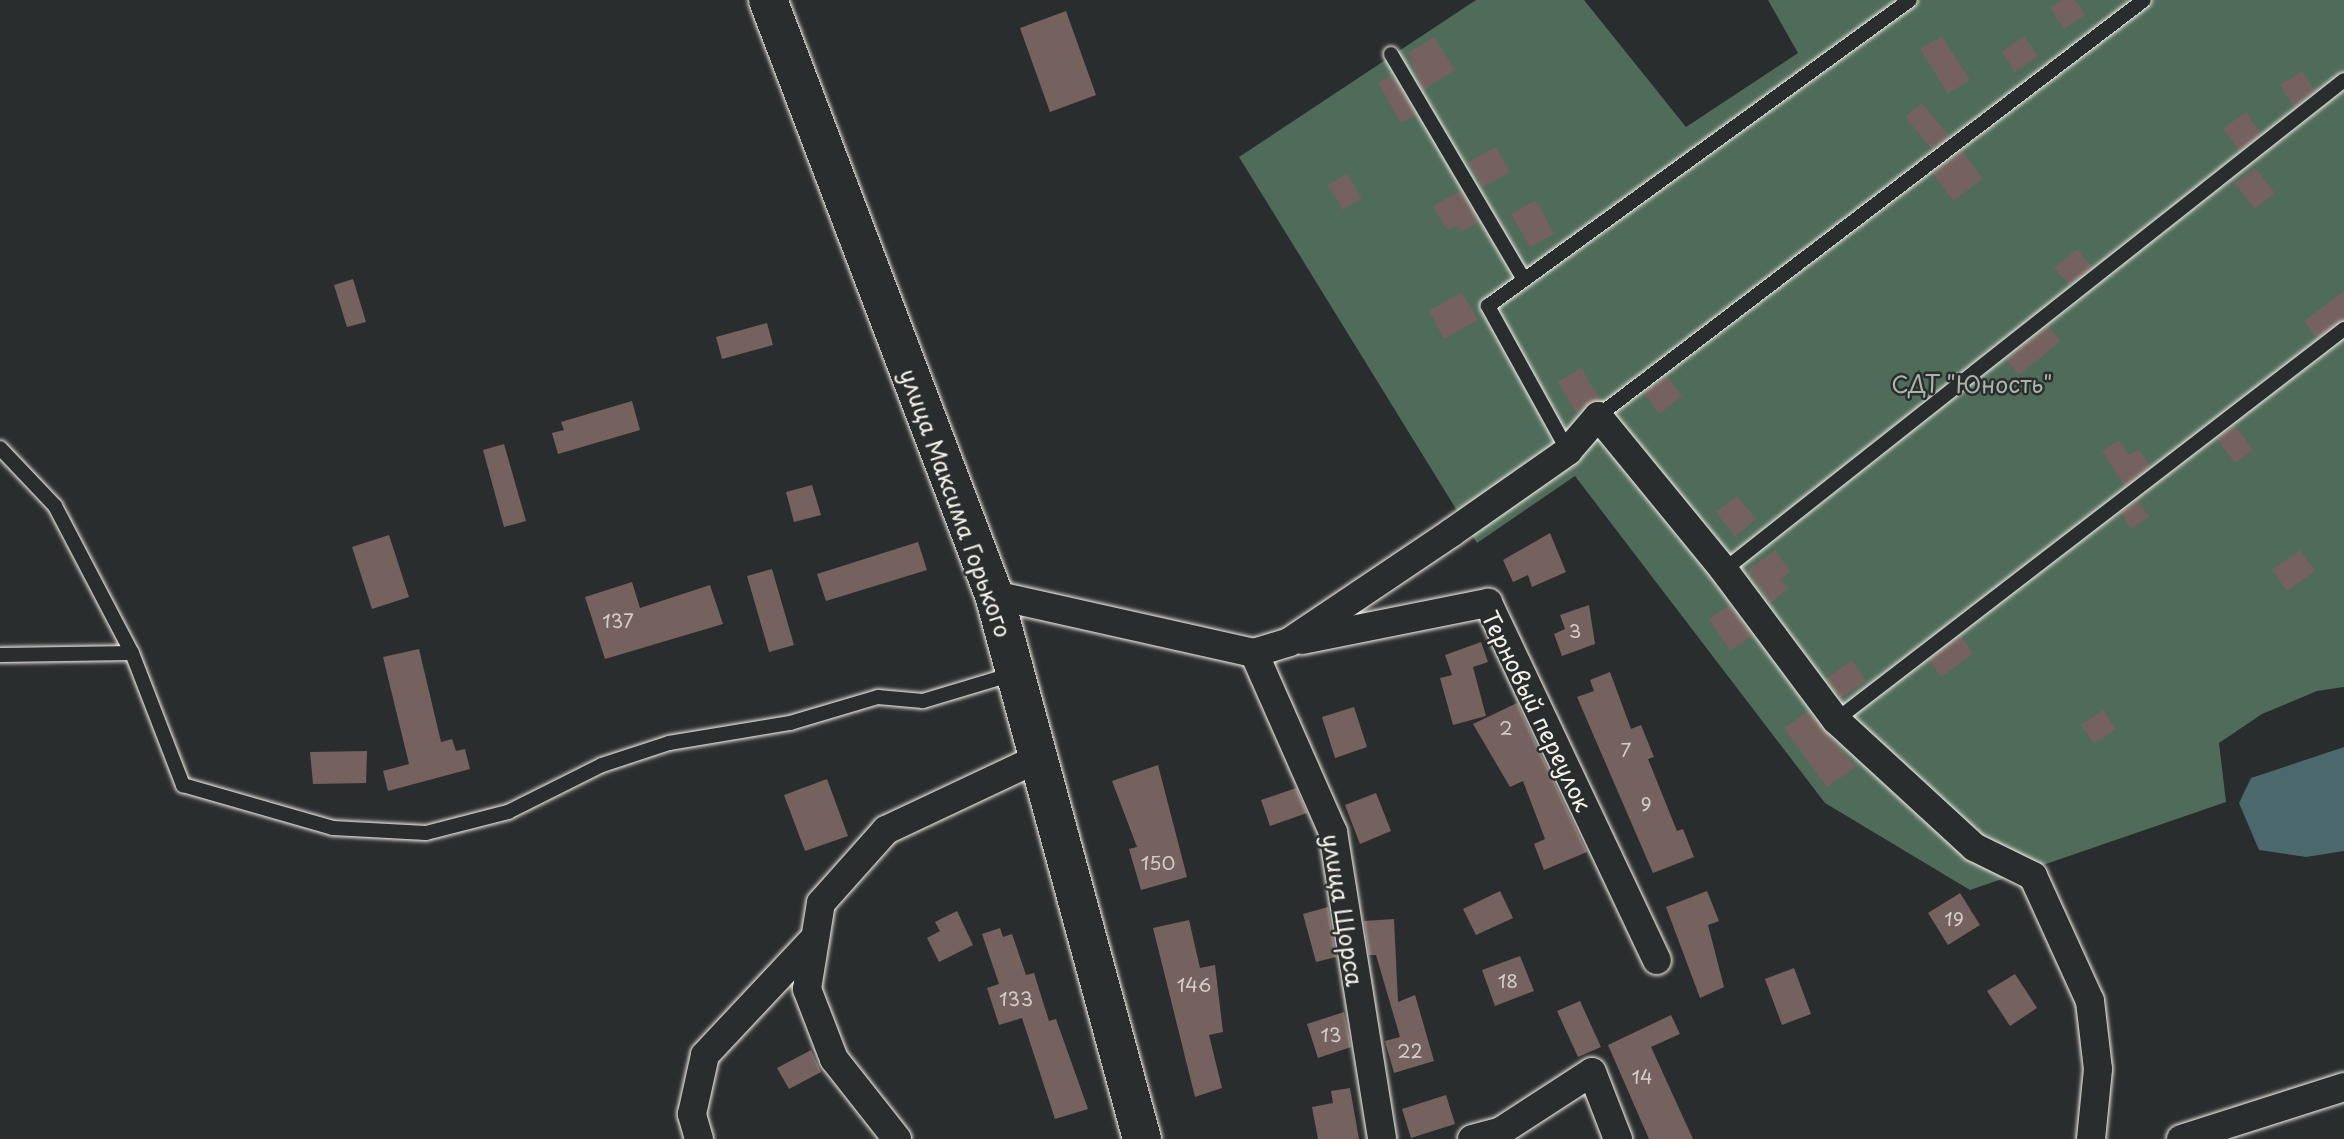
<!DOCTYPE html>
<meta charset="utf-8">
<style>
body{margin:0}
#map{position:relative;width:2344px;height:1139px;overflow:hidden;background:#2a2d2e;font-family:"Playpen Sans",sans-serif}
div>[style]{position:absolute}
.green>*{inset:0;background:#4f6b5a}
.water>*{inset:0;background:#4b686d}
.building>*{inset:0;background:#75625e}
.roads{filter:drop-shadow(0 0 2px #f4f1e8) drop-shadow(0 0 2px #f4f1e8)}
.lane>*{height:14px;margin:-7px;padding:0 7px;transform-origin:7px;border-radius:7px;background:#2a2d2e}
.street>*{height:28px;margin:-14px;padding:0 14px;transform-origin:14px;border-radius:14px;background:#2a2d2e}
.secondary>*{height:38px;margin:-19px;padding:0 19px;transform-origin:19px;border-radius:19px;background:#2a2d2e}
span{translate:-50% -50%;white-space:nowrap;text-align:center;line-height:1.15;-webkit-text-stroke:5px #2a2d2e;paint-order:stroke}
.number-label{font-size:19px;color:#d4cdc6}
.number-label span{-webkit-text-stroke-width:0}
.park-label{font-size:23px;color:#aab5a8}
.street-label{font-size:23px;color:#f4f1e8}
</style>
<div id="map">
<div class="green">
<div style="clip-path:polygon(1476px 0,1584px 0,1686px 127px,1798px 53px,1768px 0,2344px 0,2344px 687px,2317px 691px,2262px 714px,2219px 743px,2226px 802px,1970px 890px,1825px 803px,1575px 476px,1477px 543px,1239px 157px)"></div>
</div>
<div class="water">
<div style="clip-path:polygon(2344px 747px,2344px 851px,2306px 857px,2259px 850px,2239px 803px,2251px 778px)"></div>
</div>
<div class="building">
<div style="clip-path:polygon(2062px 0,2075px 0,2085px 15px,2064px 29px,2050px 8px)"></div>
<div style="clip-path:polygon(1066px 11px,1096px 95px,1050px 112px,1020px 28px)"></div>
<div style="clip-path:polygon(1942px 36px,1970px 80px,1948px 94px,1920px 49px)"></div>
<div style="clip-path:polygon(2024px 36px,2038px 56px,2015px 72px,2002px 52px)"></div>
<div style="clip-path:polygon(1434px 37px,1455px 70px,1423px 90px,1408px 53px)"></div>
<div style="clip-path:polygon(2302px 71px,2315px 91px,2294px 107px,2280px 85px)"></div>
<div style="clip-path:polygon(1392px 75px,1416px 115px,1401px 123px,1378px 83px)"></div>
<div style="clip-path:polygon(1922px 103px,1949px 136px,1932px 149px,1905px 117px)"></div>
<div style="clip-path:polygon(2246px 112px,2261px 134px,2239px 150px,2223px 128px)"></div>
<div style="clip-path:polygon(1496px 147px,1510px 172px,1483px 187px,1468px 162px)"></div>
<div style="clip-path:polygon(1962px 151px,1983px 179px,1953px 201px,1933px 173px)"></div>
<div style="clip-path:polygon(2255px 168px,2275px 193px,2255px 209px,2235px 184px)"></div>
<div style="clip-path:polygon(1347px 174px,1362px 198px,1343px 210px,1328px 185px)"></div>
<div style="clip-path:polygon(1460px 191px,1479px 222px,1461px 232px,1457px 225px,1447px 230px,1433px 206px)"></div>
<div style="clip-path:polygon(1536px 200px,1554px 234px,1530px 247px,1511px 214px)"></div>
<div style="clip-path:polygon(2077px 249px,2092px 267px,2069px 285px,2054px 268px)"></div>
<div style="clip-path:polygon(353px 279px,366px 322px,347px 327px,334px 285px)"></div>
<div style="clip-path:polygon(2344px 291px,2344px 320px,2317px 338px,2304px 321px)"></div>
<div style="clip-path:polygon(1462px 292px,1478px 320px,1444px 339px,1429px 311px)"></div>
<div style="clip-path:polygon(767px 323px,773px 345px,722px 359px,716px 337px)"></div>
<div style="clip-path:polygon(2048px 326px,2061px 341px,2019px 375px,2006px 360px)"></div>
<div style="clip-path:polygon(1581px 368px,1600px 399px,1576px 413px,1558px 382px)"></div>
<div style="clip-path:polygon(1667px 376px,1682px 396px,1659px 414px,1644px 393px)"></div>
<div style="clip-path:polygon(632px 401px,640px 430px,558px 454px,552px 433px,564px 430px,561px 422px)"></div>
<div style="clip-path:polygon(2235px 425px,2253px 450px,2235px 463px,2217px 439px)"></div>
<div style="clip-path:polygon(2119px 440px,2129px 455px,2138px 449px,2150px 466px,2125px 486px,2102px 451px)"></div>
<div style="clip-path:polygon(504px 444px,526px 521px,504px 527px,483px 450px)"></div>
<div style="clip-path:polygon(812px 485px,821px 515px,794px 522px,786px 492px)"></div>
<div style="clip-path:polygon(1737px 496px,1756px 519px,1735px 537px,1716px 512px)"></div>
<div style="clip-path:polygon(2138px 500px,2149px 517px,2131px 529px,2121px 513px)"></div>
<div style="clip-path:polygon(1550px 533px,1566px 572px,1532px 587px,1528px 575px,1513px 582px,1503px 560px)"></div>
<div style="clip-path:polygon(389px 535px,409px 597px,372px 609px,352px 547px)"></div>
<div style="clip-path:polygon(918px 542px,927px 570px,826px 601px,817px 574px)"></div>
<div style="clip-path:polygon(1775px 550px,1791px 572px,1781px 579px,1788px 589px,1770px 603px,1748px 570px)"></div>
<div style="clip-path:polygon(2300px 550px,2315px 571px,2287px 591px,2272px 570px)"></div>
<div style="clip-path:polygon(772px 569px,794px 645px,769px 652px,747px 576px)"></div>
<div style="clip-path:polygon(632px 582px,640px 608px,710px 585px,723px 624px,605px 659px,585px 597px)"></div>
<div style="clip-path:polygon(1589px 605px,1595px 644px,1562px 656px,1554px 634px,1565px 629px,1560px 615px)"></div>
<div style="clip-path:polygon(1729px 605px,1752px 636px,1730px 651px,1709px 619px)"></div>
<div style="clip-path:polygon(1961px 636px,1973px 654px,1941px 677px,1929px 660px)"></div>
<div style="clip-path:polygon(1481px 642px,1488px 662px,1473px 667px,1486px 716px,1453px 725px,1440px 678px,1452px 675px,1445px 655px)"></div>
<div style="clip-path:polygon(419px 649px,441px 742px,452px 739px,456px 751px,465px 749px,470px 769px,388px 791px,383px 771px,409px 764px,383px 657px)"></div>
<div style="clip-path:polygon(1852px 660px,1866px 681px,1841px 698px,1826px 679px)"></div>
<div style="clip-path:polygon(1610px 672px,1631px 729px,1641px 725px,1654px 757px,1648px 759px,1677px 831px,1683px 829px,1694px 857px,1653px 873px,1577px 697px,1594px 691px,1590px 680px)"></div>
<div style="clip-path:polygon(1517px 703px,1587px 852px,1544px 870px,1534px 844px,1545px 839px,1523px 781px,1510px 787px,1473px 724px)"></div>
<div style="clip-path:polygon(1354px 707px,1367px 747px,1335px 758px,1322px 717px)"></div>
<div style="clip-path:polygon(2103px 710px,2116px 729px,2094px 744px,2081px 725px)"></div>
<div style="clip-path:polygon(1808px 711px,1856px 767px,1827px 787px,1784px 728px)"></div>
<div style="clip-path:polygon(367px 751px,366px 783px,313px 784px,310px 752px)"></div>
<div style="clip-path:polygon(1158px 765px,1187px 877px,1141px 890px,1129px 849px,1137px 847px,1112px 781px)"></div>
<div style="clip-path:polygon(827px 779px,848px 836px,805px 851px,784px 795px)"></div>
<div style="clip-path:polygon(1296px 788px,1307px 813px,1270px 826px,1261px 800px)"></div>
<div style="clip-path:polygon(1376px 793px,1391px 831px,1360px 844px,1345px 805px)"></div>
<div style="clip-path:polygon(1500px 891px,1513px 918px,1476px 935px,1463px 909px)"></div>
<div style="clip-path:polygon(1707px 891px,1719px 921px,1708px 925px,1724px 987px,1700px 998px,1666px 907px)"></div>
<div style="clip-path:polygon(1960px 893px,1980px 925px,1948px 945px,1928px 913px)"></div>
<div style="clip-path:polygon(1328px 907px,1336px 957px,1316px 962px,1303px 914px)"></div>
<div style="clip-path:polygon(957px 911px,973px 945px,939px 962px,927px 938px,940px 931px,935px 922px)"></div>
<div style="clip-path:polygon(1394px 919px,1398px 1002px,1415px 995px,1434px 1061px,1394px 1073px,1385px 1041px,1400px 1037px,1376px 955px,1369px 955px,1364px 921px)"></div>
<div style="clip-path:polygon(1189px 920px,1200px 968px,1215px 965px,1223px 1032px,1209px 1035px,1222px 1088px,1195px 1097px,1153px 928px)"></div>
<div style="clip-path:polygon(1000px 928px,1003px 937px,1012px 934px,1026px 975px,1034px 973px,1049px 1021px,1056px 1019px,1088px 1109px,1055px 1119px,1022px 1018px,999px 1025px,987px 988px,999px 984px,982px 934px)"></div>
<div style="clip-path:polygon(1520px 956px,1534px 991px,1495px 1006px,1482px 970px)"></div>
<div style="clip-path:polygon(1794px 968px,1811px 1014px,1782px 1025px,1765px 979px)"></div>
<div style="clip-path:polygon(2015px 974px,2037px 1008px,2010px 1026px,1987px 991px)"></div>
<div style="clip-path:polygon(1580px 1001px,1601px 1047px,1578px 1057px,1557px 1011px)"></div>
<div style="clip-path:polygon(1344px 1012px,1351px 1047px,1318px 1058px,1307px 1024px)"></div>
<div style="clip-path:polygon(1671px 1015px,1680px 1034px,1651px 1047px,1693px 1139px,1649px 1139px,1608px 1045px)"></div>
<div style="clip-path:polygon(811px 1050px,821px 1072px,789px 1089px,777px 1068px)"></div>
<div style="clip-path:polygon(1350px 1088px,1359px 1139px,1318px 1139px,1312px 1107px,1333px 1103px,1331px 1091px)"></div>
<div style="clip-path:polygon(1446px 1095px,1455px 1124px,1411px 1138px,1402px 1109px)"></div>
</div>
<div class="roads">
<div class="lane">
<div style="left:1391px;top:54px;width:262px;rotate:59.5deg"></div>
<div style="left:1598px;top:416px;width:686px;rotate:-37.3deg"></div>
<div style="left:0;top:448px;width:80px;rotate:46.5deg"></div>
<div style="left:55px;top:506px;width:166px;rotate:62.4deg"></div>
<div style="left:1568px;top:451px;width:166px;rotate:-118.9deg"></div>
<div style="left:1488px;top:306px;width:521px;rotate:-35.95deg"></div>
<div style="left:1724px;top:570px;width:790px;rotate:-38.32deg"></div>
<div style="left:0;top:655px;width:132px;rotate:-0.9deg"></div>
<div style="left:132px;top:653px;width:142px;rotate:68.9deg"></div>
<div style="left:183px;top:785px;width:156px;rotate:16deg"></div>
<div style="left:333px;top:828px;width:93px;rotate:3.1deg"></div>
<div style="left:426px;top:833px;width:85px;rotate:-14.4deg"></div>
<div style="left:508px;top:812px;width:105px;rotate:-26.6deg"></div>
<div style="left:602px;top:765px;width:71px;rotate:-18.2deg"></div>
<div style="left:669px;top:743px;width:123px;rotate:-9.4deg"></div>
<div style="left:790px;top:723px;width:92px;rotate:-16.5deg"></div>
<div style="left:878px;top:697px;width:45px;rotate:5.1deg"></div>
<div style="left:923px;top:701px;width:94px;rotate:-16.7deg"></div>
<div style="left:1836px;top:720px;width:641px;rotate:-37.58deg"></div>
</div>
<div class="street">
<div style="left:994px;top:595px;width:266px;rotate:12.6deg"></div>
<div style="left:1254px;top:653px;width:37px;rotate:-17deg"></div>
<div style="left:1289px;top:642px;width:195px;rotate:-33.9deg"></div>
<div style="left:1451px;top:533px;width:143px;rotate:-35deg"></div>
<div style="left:1568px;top:451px;width:46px;rotate:-49.4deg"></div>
<div style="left:1598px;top:416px;width:199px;rotate:50.7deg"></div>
<div style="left:1724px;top:570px;width:187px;rotate:53.3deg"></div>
<div style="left:1836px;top:720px;width:188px;rotate:42.6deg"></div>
<div style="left:1974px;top:847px;width:66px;rotate:26.2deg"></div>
<div style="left:2033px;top:876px;width:137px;rotate:65.5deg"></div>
<div style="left:2090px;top:1001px;width:68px;rotate:83.3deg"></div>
<div style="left:2098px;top:1069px;width:70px;rotate:95.7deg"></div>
<div style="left:1302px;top:640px;width:190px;rotate:-11.3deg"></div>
<div style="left:1488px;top:603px;width:395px;rotate:64.7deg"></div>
<div style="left:1254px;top:653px;width:196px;rotate:66.2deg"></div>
<div style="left:1333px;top:832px;width:311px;rotate:80.9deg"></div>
<div style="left:699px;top:1139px;width:26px;rotate:-106deg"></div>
<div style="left:692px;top:1114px;width:60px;rotate:-77.6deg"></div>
<div style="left:705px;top:1055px;width:161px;rotate:-46.8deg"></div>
<div style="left:897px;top:1139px;width:102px;rotate:-128.2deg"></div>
<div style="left:834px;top:1059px;width:75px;rotate:-111.1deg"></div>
<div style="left:807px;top:989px;width:87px;rotate:-80.8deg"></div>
<div style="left:821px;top:903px;width:98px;rotate:-48.3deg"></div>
<div style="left:886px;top:830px;width:167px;rotate:-25.2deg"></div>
<div style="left:1472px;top:1139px;width:30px;rotate:-15deg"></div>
<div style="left:1501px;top:1131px;width:108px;rotate:-33deg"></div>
<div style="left:1592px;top:1072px;width:72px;rotate:68.8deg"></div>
<div style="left:2181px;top:1139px;width:171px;rotate:-17.7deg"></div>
</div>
<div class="secondary">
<div style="left:768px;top:0;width:636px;rotate:69.2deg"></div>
<div style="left:994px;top:595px;width:564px;rotate:74.78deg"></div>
</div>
</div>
<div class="number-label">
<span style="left:618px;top:621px">137</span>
<span style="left:1575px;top:631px">3</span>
<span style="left:1506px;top:728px">2</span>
<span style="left:1626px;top:750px">7</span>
<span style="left:1646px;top:804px">9</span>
<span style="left:1158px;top:863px">150</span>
<span style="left:1954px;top:919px">19</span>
<span style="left:1508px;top:981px">18</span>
<span style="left:1194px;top:985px">146</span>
<span style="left:1016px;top:999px">133</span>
<span style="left:1331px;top:1035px">13</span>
<span style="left:1410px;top:1051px">22</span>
<span style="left:1642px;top:1077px">14</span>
</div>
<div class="park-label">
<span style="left:1972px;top:384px">СДТ "Юность"</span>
</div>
<div class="street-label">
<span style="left:956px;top:503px;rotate:70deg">улица Максима Горького</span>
<span style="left:1537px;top:711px;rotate:64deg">Терновый переулок</span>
<span style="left:1343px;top:910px;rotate:81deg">улица Щорса</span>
</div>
</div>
